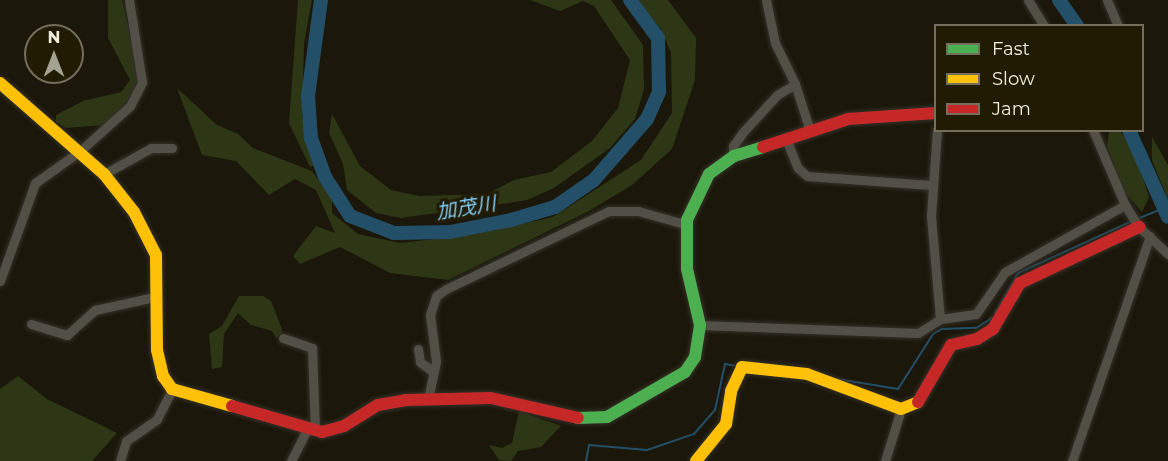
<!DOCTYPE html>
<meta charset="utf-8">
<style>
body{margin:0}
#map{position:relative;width:1168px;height:461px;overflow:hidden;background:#1b170a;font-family:Montserrat,"Noto Sans JP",sans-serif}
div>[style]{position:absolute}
.green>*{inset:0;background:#2e3715}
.stream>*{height:2px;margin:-1px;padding:0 1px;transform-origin:1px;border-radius:1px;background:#235068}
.river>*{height:14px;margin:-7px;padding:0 7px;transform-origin:7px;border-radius:7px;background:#235068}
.roads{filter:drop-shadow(0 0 2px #343129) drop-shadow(0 0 2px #343129)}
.street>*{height:9px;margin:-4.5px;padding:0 4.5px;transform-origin:4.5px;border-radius:4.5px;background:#525046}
.fast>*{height:12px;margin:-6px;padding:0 6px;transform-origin:6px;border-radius:6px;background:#4caf50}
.slow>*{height:12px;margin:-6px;padding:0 6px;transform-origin:6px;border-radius:6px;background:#ffc107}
.jam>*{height:12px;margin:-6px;padding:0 6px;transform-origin:6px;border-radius:6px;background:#c62828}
span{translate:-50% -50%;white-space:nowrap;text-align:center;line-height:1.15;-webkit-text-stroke:6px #211b04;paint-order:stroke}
.water-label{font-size:20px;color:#7ecbf8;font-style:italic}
.legend{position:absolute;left:934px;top:24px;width:210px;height:108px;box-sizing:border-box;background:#211b04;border:2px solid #746f5c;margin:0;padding:8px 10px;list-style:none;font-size:18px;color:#f0eddf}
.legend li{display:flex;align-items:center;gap:12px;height:30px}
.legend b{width:30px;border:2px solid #746f5c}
.north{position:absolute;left:24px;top:24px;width:60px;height:60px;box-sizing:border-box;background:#211b04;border:2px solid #746f5c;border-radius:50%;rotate:0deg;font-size:16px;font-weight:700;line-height:24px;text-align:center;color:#f0eddf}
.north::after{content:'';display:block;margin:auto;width:21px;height:27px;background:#a5a294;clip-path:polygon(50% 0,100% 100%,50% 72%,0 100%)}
</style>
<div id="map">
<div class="green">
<div style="clip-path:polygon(108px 0,122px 0,139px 76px,137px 86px,126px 104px,103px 125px,66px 128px,56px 122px,56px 115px,83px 101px,121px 92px,130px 80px,108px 38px)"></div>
<div style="clip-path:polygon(298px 0,312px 0,304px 43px,302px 117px,316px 165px,310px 167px,289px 123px)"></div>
<div style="clip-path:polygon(530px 0,611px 0,643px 45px,644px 89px,635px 119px,610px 148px,554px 188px,527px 200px,495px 205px,401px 218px,376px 213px,347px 190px,343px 164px,329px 133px,332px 114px,360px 166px,391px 190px,419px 196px,487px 194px,514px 180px,551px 172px,592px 141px,618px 108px,630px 60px,594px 6px,583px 1px,560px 11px)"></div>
<div style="clip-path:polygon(636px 0,668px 0,696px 38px,695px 80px,672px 149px,632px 185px,589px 211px,448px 280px,390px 273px,340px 247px,300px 264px,293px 256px,316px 226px,335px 233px,316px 190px,295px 179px,269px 195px,236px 161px,202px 155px,177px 88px,217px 125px,238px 134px,253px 148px,312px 171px,332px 199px,332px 213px,358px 234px,400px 243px,471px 235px,553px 217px,641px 160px,672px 113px,671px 53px,661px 29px)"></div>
<div style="clip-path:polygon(1109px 131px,1120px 131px,1134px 151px,1149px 197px,1142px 212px,1122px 189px,1107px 146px)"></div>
<div style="clip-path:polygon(1152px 137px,1168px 165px,1168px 200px,1152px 160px)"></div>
<div style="clip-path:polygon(239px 296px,263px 296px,271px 301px,283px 332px,276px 338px,272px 331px,251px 325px,238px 313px,224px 334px,222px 367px,212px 369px,209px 334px,222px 326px)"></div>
<div style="clip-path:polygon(18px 376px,47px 399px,117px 433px,92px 461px,0 461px,0 389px)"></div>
<div style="clip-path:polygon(519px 411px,561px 426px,541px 447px,518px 451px,511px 461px,499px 460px,489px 445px,502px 448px,512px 443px)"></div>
</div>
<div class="stream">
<div style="left:1137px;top:219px;width:27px;rotate:-22deg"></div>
<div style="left:995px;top:313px;width:46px;rotate:-60.1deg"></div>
<div style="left:1018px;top:273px;width:125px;rotate:-24.5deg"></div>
<div style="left:837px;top:379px;width:62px;rotate:9.3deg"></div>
<div style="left:898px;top:389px;width:65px;rotate:-57.5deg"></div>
<div style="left:933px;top:334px;width:10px;rotate:-29deg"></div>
<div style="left:942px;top:329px;width:34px;rotate:-2deg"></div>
<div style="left:976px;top:328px;width:19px;rotate:-32deg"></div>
<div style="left:586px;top:461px;width:16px;rotate:-79deg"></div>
<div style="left:589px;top:445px;width:58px;rotate:4.9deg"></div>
<div style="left:647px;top:450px;width:50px;rotate:-18.8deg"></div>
<div style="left:694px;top:434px;width:32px;rotate:-49deg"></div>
<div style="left:715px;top:410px;width:47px;rotate:-77.7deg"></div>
<div style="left:725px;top:364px;width:12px;rotate:9deg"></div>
</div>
<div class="river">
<div style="left:321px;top:0;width:97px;rotate:97.7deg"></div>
<div style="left:308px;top:96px;width:42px;rotate:85.9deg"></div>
<div style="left:311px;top:138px;width:41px;rotate:70.3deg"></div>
<div style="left:325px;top:177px;width:46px;rotate:57.3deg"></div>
<div style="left:350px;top:216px;width:47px;rotate:21.1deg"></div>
<div style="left:394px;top:233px;width:56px;rotate:-1deg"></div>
<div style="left:450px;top:232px;width:62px;rotate:-11.1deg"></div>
<div style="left:511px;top:220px;width:46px;rotate:-16.5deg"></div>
<div style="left:555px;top:207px;width:47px;rotate:-34.7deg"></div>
<div style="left:594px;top:180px;width:81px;rotate:-49deg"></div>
<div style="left:647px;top:119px;width:30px;rotate:-66deg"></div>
<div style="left:659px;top:92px;width:54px;rotate:-91.1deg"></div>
<div style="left:658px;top:38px;width:47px;rotate:-126.4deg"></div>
<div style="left:1059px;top:0;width:32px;rotate:55deg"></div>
<div style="left:1129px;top:130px;width:95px;rotate:65.9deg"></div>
</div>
<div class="roads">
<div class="street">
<div style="left:766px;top:0;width:44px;rotate:78.2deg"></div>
<div style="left:775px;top:43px;width:46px;rotate:64deg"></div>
<div style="left:795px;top:84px;width:49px;rotate:72.3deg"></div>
<div style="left:1028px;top:0;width:31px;rotate:58deg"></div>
<div style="left:1107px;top:0;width:28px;rotate:67deg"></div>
<div style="left:937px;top:130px;width:86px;rotate:94deg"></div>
<div style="left:931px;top:216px;width:103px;rotate:85deg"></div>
<div style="left:1093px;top:130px;width:82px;rotate:66.9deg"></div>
<div style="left:1125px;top:205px;width:26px;rotate:58deg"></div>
<div style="left:1139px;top:227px;width:40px;rotate:43deg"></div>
<div style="left:786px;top:139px;width:31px;rotate:68deg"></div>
<div style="left:798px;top:168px;width:12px;rotate:42deg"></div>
<div style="left:807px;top:176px;width:124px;rotate:4.2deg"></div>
<div style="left:734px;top:156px;width:10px;rotate:-96deg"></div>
<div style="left:733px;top:146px;width:17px;rotate:-54deg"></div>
<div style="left:743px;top:132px;width:50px;rotate:-47.4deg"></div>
<div style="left:777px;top:95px;width:21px;rotate:-31deg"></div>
<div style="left:104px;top:174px;width:54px;rotate:-29deg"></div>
<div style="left:151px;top:148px;width:21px"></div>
<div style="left:0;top:281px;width:104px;rotate:-70.3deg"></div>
<div style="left:35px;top:183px;width:55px;rotate:-35.4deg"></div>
<div style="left:80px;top:151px;width:67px;rotate:-42deg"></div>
<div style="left:130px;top:106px;width:27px;rotate:-63deg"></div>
<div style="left:142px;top:82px;width:83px;rotate:-99deg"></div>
<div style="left:31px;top:324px;width:38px;rotate:17deg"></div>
<div style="left:67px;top:335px;width:38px;rotate:-42deg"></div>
<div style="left:95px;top:310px;width:60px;rotate:-12.4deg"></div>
<div style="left:700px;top:325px;width:218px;rotate:2.1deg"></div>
<div style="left:918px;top:333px;width:26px;rotate:-32deg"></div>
<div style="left:940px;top:319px;width:36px;rotate:-8deg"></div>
<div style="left:976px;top:314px;width:51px;rotate:-55.4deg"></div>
<div style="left:1005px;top:272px;width:137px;rotate:-29.2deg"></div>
<div style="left:283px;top:338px;width:31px;rotate:19deg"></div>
<div style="left:312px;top:348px;width:82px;rotate:87.9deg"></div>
<div style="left:418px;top:349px;width:13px;rotate:81deg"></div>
<div style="left:420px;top:362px;width:17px;rotate:36deg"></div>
<div style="left:428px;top:399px;width:39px;rotate:-78deg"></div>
<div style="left:436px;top:361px;width:46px;rotate:-97.4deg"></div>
<div style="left:430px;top:315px;width:20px;rotate:-72deg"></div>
<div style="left:436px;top:296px;width:12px;rotate:-35deg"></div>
<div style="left:446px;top:289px;width:181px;rotate:-25.6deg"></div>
<div style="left:609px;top:211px;width:29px"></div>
<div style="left:638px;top:211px;width:52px;rotate:15.6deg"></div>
<div style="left:120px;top:461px;width:21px;rotate:-73deg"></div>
<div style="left:126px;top:441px;width:38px;rotate:-35deg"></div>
<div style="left:157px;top:419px;width:34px;rotate:-63deg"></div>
<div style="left:291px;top:461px;width:37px;rotate:-63deg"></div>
<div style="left:885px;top:461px;width:54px;rotate:-72.9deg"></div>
<div style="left:1072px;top:461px;width:238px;rotate:-70.9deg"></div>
</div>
<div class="fast">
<div style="left:578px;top:418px;width:29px;rotate:-2deg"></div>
<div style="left:607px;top:417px;width:90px;rotate:-30deg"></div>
<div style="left:685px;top:372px;width:18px;rotate:-56deg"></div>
<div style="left:695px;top:357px;width:32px;rotate:-81deg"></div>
<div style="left:700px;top:325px;width:57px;rotate:-103.1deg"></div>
<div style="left:687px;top:269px;width:49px;rotate:-90deg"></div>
<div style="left:687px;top:220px;width:51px;rotate:-64.4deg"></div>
<div style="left:709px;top:174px;width:31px;rotate:-36deg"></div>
<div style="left:734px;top:156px;width:30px;rotate:-17deg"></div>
</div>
<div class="slow">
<div style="left:0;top:83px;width:138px;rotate:41.2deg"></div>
<div style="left:104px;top:174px;width:48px;rotate:51.7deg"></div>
<div style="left:134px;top:212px;width:48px;rotate:62.9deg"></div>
<div style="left:156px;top:255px;width:95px;rotate:89.4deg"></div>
<div style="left:157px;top:350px;width:27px;rotate:77deg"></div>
<div style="left:163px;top:376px;width:16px;rotate:55deg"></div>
<div style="left:172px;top:389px;width:62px;rotate:15.8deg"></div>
<div style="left:696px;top:461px;width:48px;rotate:-51deg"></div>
<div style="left:726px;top:424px;width:33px;rotate:-81deg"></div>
<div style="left:731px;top:391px;width:26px;rotate:-65deg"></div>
<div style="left:742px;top:367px;width:65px;rotate:6.1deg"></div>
<div style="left:807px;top:374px;width:100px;rotate:20.4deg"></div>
<div style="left:901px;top:409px;width:18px;rotate:-22deg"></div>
</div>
<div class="jam">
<div style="left:763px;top:147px;width:89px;rotate:-18.2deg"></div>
<div style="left:848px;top:119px;width:88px;rotate:-3.9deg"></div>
<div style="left:918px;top:402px;width:66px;rotate:-59.9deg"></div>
<div style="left:951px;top:345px;width:27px;rotate:-13deg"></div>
<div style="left:977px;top:339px;width:19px;rotate:-32deg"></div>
<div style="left:993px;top:329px;width:53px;rotate:-59.6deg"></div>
<div style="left:1020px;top:283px;width:132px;rotate:-25.2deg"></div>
<div style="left:232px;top:406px;width:94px;rotate:16.1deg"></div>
<div style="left:322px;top:432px;width:23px;rotate:-15deg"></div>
<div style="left:344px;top:426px;width:40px;rotate:-32deg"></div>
<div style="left:378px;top:405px;width:27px;rotate:-10deg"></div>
<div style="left:405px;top:400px;width:86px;rotate:-1.3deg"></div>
<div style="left:491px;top:398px;width:89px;rotate:12.9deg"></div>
</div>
</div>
<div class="water-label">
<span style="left:466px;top:208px;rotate:-9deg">加茂川</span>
</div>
<ul class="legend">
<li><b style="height:8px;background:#4caf50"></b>Fast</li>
<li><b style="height:8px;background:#ffc107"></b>Slow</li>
<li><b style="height:8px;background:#c62828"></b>Jam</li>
</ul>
<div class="north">N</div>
</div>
